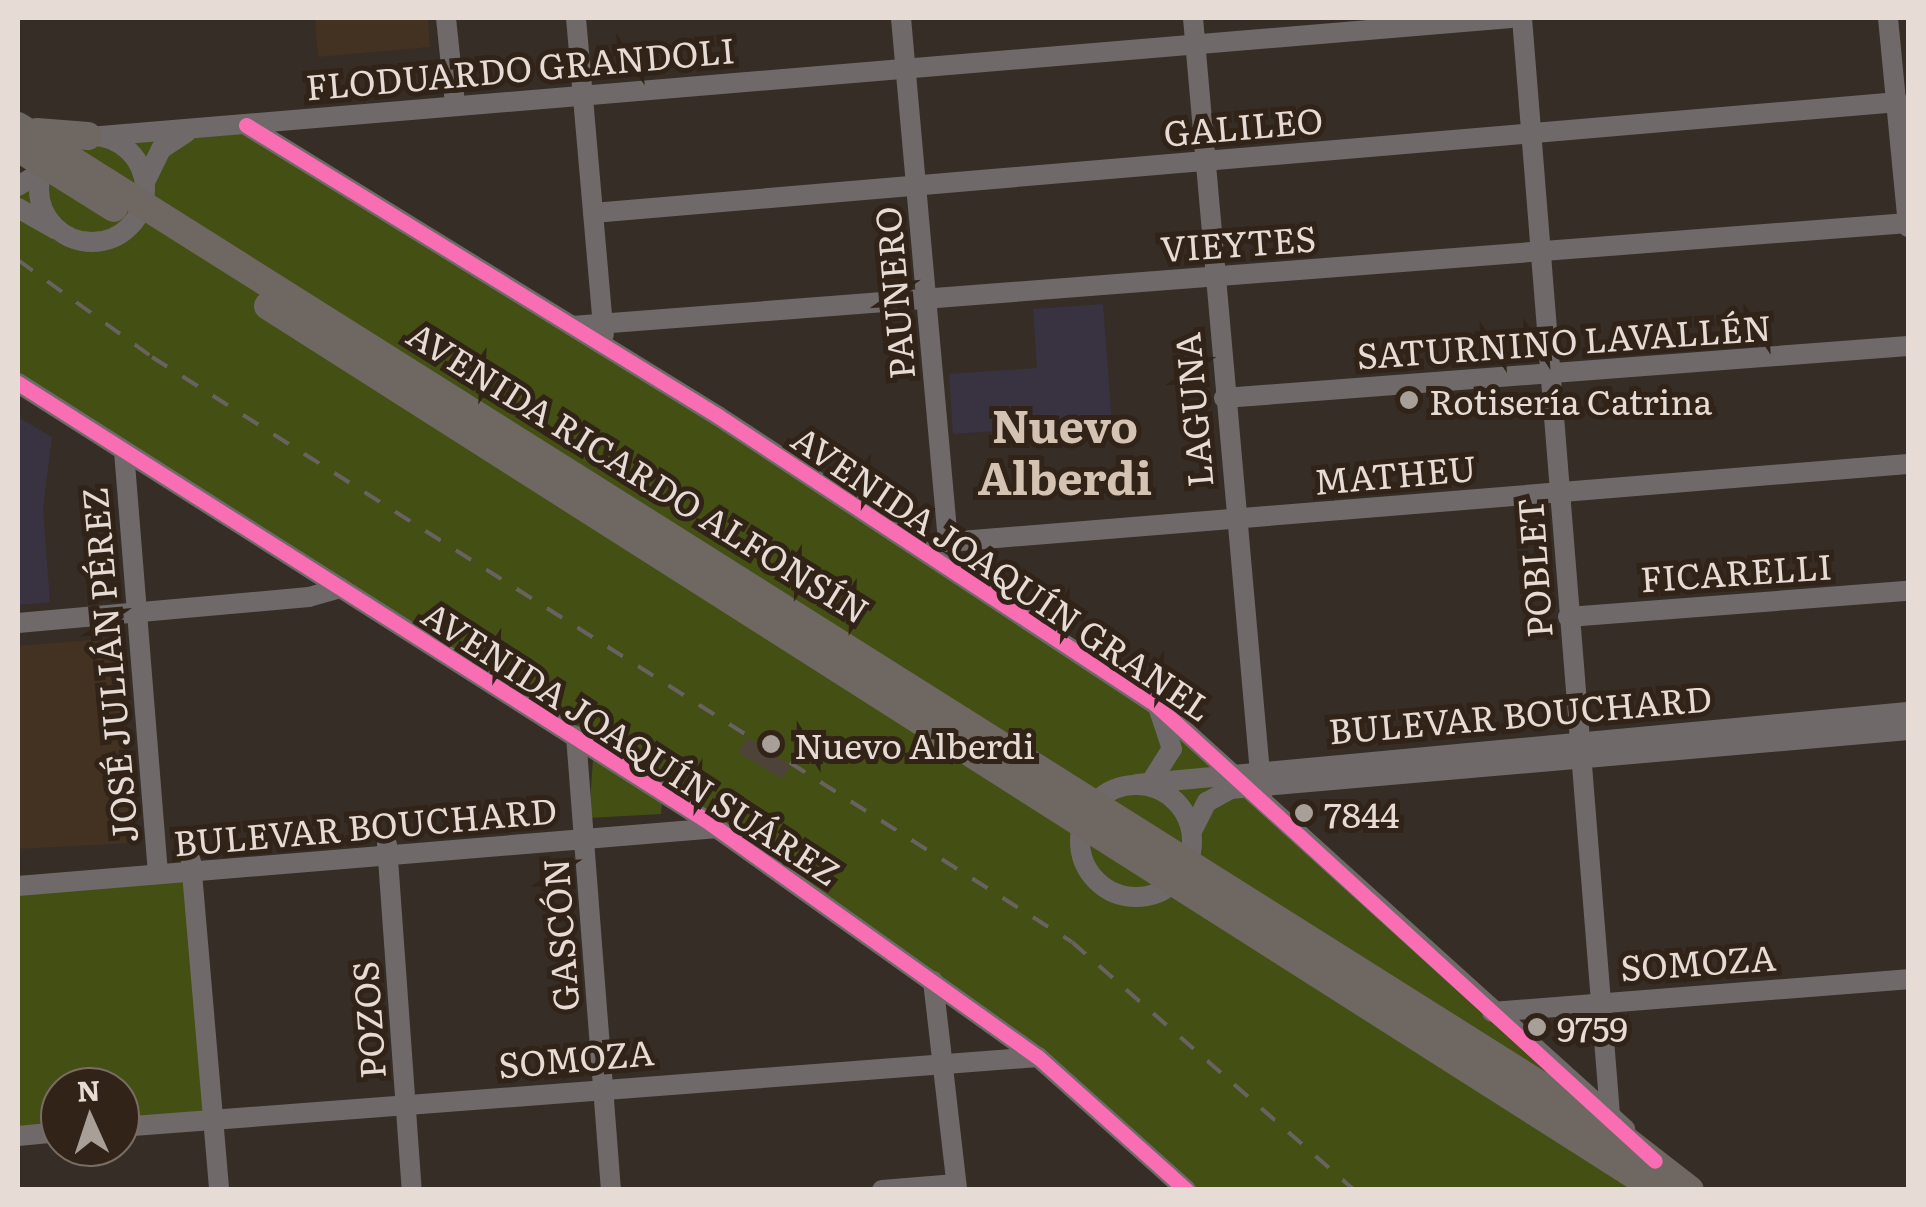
<!DOCTYPE html>
<meta charset="utf-8">
<style>
body{margin:0}
#map{position:relative;width:1926px;height:1207px;overflow:hidden;background:#352d26;font-family:Literata,serif}
div>[style]{position:absolute}
.built>*{inset:0;background:#433122}
.education>*{inset:0;background:#393341}
.green>*{inset:0;background:#444f14}
.building>*{inset:0;background:#4d4338}
.minor>*{height:20px;margin:-10px;padding:0 10px;transform-origin:10px;border-radius:10px;background:#6f6a69}
.minor>.ring{margin:-10px;padding:0;box-sizing:content-box;background:none;border:20px solid #6f6a69;border-radius:50%}
.highway>*{height:28px;margin:-14px;padding:0 14px;transform-origin:14px;border-radius:14px;background:#6e6762}
.rail>*{height:4px;margin-top:-2px;transform-origin:0;background:repeating-linear-gradient(90deg,#686360 0 18px,transparent 0 36px)}
.cycleway>*{height:15px;margin:-7.5px;padding:0 7.5px;transform-origin:7.5px;border-radius:7.5px;background:#f96db3}
.dots>*{width:28px;height:28px;translate:-50% -50%;box-sizing:border-box;border:5px solid #312317;border-radius:50%}
span{translate:-50% -50%;white-space:nowrap;text-align:center;line-height:1.15;-webkit-text-stroke:10px #312317;paint-order:stroke}
.street-label{font-size:35px;color:#e6dcd5}
.poi-label{font-size:35px;color:#e6dcd5}
.left{translate:0 -50%;text-align:left}
.district-label{font-size:45px;color:#d4c2b3;font-weight:700}
.frame{position:absolute;inset:0;border:20px solid #e6dcd5;pointer-events:none}
.north{position:absolute;left:40px;top:1067px;width:100px;height:100px;box-sizing:border-box;background:#312317;border:2px solid #796d63;border-radius:50%;rotate:357deg;font-size:28px;font-weight:700;line-height:40px;text-align:center;color:#e6dcd5}
.north::after{content:'';display:block;margin:auto;width:35px;height:45px;background:#a89f98;clip-path:polygon(50% 0,100% 100%,50% 72%,0 100%)}
</style>
<div id="map">
<div class="built">
<div style="clip-path:polygon(315px 18px,428px 18px,430px 47px,318px 57px)"></div>
<div style="clip-path:polygon(101px 639px,116px 649px,134px 843px,18px 849px,18px 646px)"></div>
</div>
<div class="education">
<div style="clip-path:polygon(1103px 304px,1112px 423px,953px 434px,949px 374px,1037px 368px,1033px 309px)"></div>
<div style="clip-path:polygon(18px 417px,52px 437px,43px 508px,50px 602px,18px 605px)"></div>
</div>
<div class="green">
<div style="clip-path:polygon(246px 125px,1123px 681px,1690px 1189px,1186px 1189px,1038px 1057px,704px 819px,18px 383px,18px 186px,56px 149px)"></div>
<div style="clip-path:polygon(593px 759px,662px 803px,661px 814px,589px 818px)"></div>
<div style="clip-path:polygon(185px 881px,206px 1110px,120px 1124px,120px 1087px,60px 1087px,60px 1130px,18px 1133px,18px 890px)"></div>
</div>
<div class="building">
<div style="clip-path:polygon(748px 738px,791px 765px,782px 779px,738px 752px)"></div>
</div>
<div class="minor">
<div style="left:446px;top:18px;width:85px;rotate:84deg"></div>
<div style="left:576px;top:18px;width:318px;rotate:85deg"></div>
<div style="left:901px;top:18px;width:526px;rotate:84.87deg"></div>
<div style="left:1193px;top:18px;width:781px;rotate:84.93deg"></div>
<div style="left:1522px;top:18px;width:1100px;rotate:85.41deg"></div>
<div style="left:1888px;top:18px;width:210px;rotate:84.5deg"></div>
<div style="left:246px;top:125px;width:554px;rotate:31.65deg"></div>
<div style="left:718px;top:416px;width:523px;rotate:33.39deg"></div>
<div style="left:1155px;top:704px;width:634px;rotate:42.12deg"></div>
<div style="left:101px;top:136px;width:1415px;rotate:-4.78deg"></div>
<div class="ring" style="left:39px;top:136px;width:86px;height:86px"></div>
<div style="left:145px;top:182px;width:37px;rotate:-64deg"></div>
<div style="left:161px;top:149px;width:30px;rotate:-33deg"></div>
<div style="left:18px;top:186px;width:27px;rotate:-31deg"></div>
<div style="left:18px;top:208px;width:43px;rotate:29.6deg"></div>
<div style="left:593px;top:213px;width:1310px;rotate:-4.86deg"></div>
<div style="left:572px;top:326px;width:1340px;rotate:-4.41deg"></div>
<div style="left:18px;top:383px;width:813px;rotate:32.44deg"></div>
<div style="left:704px;top:819px;width:410px;rotate:35.5deg"></div>
<div style="left:1038px;top:1057px;width:199px;rotate:41.9deg"></div>
<div style="left:1224px;top:398px;width:686px;rotate:-4.35deg"></div>
<div style="left:124px;top:451px;width:424px;rotate:85.4deg"></div>
<div style="left:948px;top:542px;width:963px;rotate:-4.65deg"></div>
<div style="left:1568px;top:617px;width:341px;rotate:-4.4deg"></div>
<div style="left:18px;top:623px;width:292px;rotate:-5.1deg"></div>
<div style="left:309px;top:597px;width:33px;rotate:-16deg"></div>
<div style="left:576px;top:736px;width:455px;rotate:85.6deg"></div>
<div style="left:1151px;top:782px;width:39px;rotate:-58deg"></div>
<div style="left:1172px;top:749px;width:41px;rotate:-108.4deg"></div>
<div style="left:1137px;top:784px;width:774px;rotate:-5.34deg"></div>
<div class="ring" style="left:1080px;top:785px;width:92px;height:92px"></div>
<div style="left:1192px;top:831px;width:33px;rotate:-63deg"></div>
<div style="left:1207px;top:802px;width:26px;rotate:-29deg"></div>
<div style="left:1230px;top:789px;width:681px;rotate:-4.97deg"></div>
<div style="left:387px;top:845px;width:346px;rotate:85.9deg"></div>
<div style="left:191px;top:861px;width:330px;rotate:85.1deg"></div>
<div style="left:18px;top:886px;width:702px;rotate:-4.74deg"></div>
<div style="left:933px;top:981px;width:210px;rotate:83.4deg"></div>
<div style="left:1492px;top:1012px;width:417px;rotate:-4.5deg"></div>
<div style="left:120px;top:1127px;width:921px;rotate:-4.36deg"></div>
<div style="left:18px;top:1136px;width:42px;rotate:-5.4deg"></div>
<div style="left:882px;top:1190px;width:74px;rotate:-4.6deg"></div>
</div>
<div class="highway">
<div style="left:18px;top:126px;width:1891px;rotate:32.21deg"></div>
<div style="left:1618px;top:1134px;width:91px;rotate:37.9deg"></div>
<div style="left:37px;top:132px;width:51px;rotate:4.5deg"></div>
<div style="left:18px;top:148px;width:113px;rotate:32deg"></div>
<div style="left:268px;top:306px;width:1647px;rotate:32.46deg"></div>
</div>
<div class="rail">
<div style="left:18px;top:260px;width:165px;rotate:35.9deg"></div>
<div style="left:152px;top:357px;width:1090px;rotate:32.45deg"></div>
<div style="left:1072px;top:942px;width:376px;rotate:41.3deg"></div>
</div>
<div class="cycleway">
<div style="left:246px;top:125px;width:554px;rotate:31.65deg"></div>
<div style="left:718px;top:416px;width:523px;rotate:33.39deg"></div>
<div style="left:1155px;top:704px;width:677px;rotate:42.43deg"></div>
<div style="left:18px;top:383px;width:813px;rotate:32.44deg"></div>
<div style="left:704px;top:819px;width:410px;rotate:35.5deg"></div>
<div style="left:1038px;top:1057px;width:199px;rotate:41.9deg"></div>
</div>
<div class="dots">
<div style="left:1409px;top:400px;background:#a89f98"></div>
<div style="left:771px;top:744px;background:#a89f98"></div>
<div style="left:1304px;top:813px;background:#a89f98"></div>
<div style="left:1537px;top:1027px;background:#a89f98"></div>
</div>
<div class="street-label">
<span style="left:520px;top:67px;rotate:-5deg">FLODUARDO GRANDOLI</span>
<span style="left:1243px;top:125px;rotate:-5deg">GALILEO</span>
<span style="left:1238px;top:242px;rotate:-4deg">VIEYTES</span>
<span style="left:893px;top:293px;rotate:-95deg">PAUNERO</span>
<span style="left:1564px;top:340px;rotate:-4deg">SATURNINO LAVALLÉN</span>
<span style="left:1192px;top:410px;rotate:-95deg">LAGUNA</span>
<span style="left:639px;top:471px;rotate:32deg">AVENIDA RICARDO ALFONSÍN</span>
<span style="left:1395px;top:473px;rotate:-5deg">MATHEU</span>
<span style="left:1533px;top:568px;rotate:-94deg">POBLET</span>
<span style="left:1736px;top:571px;rotate:-4deg">FICARELLI</span>
<span style="left:1003px;top:572px;rotate:34deg">AVENIDA JOAQUÍN GRANEL</span>
<span style="left:108px;top:665px;rotate:-95deg">JOSÉ JULIÁN PÉREZ</span>
<span style="left:1520px;top:713px;rotate:-5deg">BULEVAR BOUCHARD</span>
<span style="left:632px;top:742px;rotate:33deg">AVENIDA JOAQUÍN SUÁREZ</span>
<span style="left:365px;top:825px;rotate:-5deg">BULEVAR BOUCHARD</span>
<span style="left:559px;top:935px;rotate:-94deg">GASCÓN</span>
<span style="left:1698px;top:961px;rotate:-4deg">SOMOZA</span>
<span style="left:367px;top:1020px;rotate:-94deg">POZOS</span>
<span style="left:576px;top:1057px;rotate:-5deg">SOMOZA</span>
</div>
<div class="poi-label">
<span class="left" style="left:1429px;top:400px">Rotisería Catrina</span>
<span class="left" style="left:794px;top:744px">Nuevo Alberdi</span>
<span class="left" style="left:1324px;top:813px">7844</span>
<span class="left" style="left:1557px;top:1027px">9759</span>
</div>
<div class="district-label">
<span style="left:1065px;top:450px">Nuevo<br>Alberdi</span>
</div>
<div class="frame"></div>
<div class="north">N</div>
</div>
